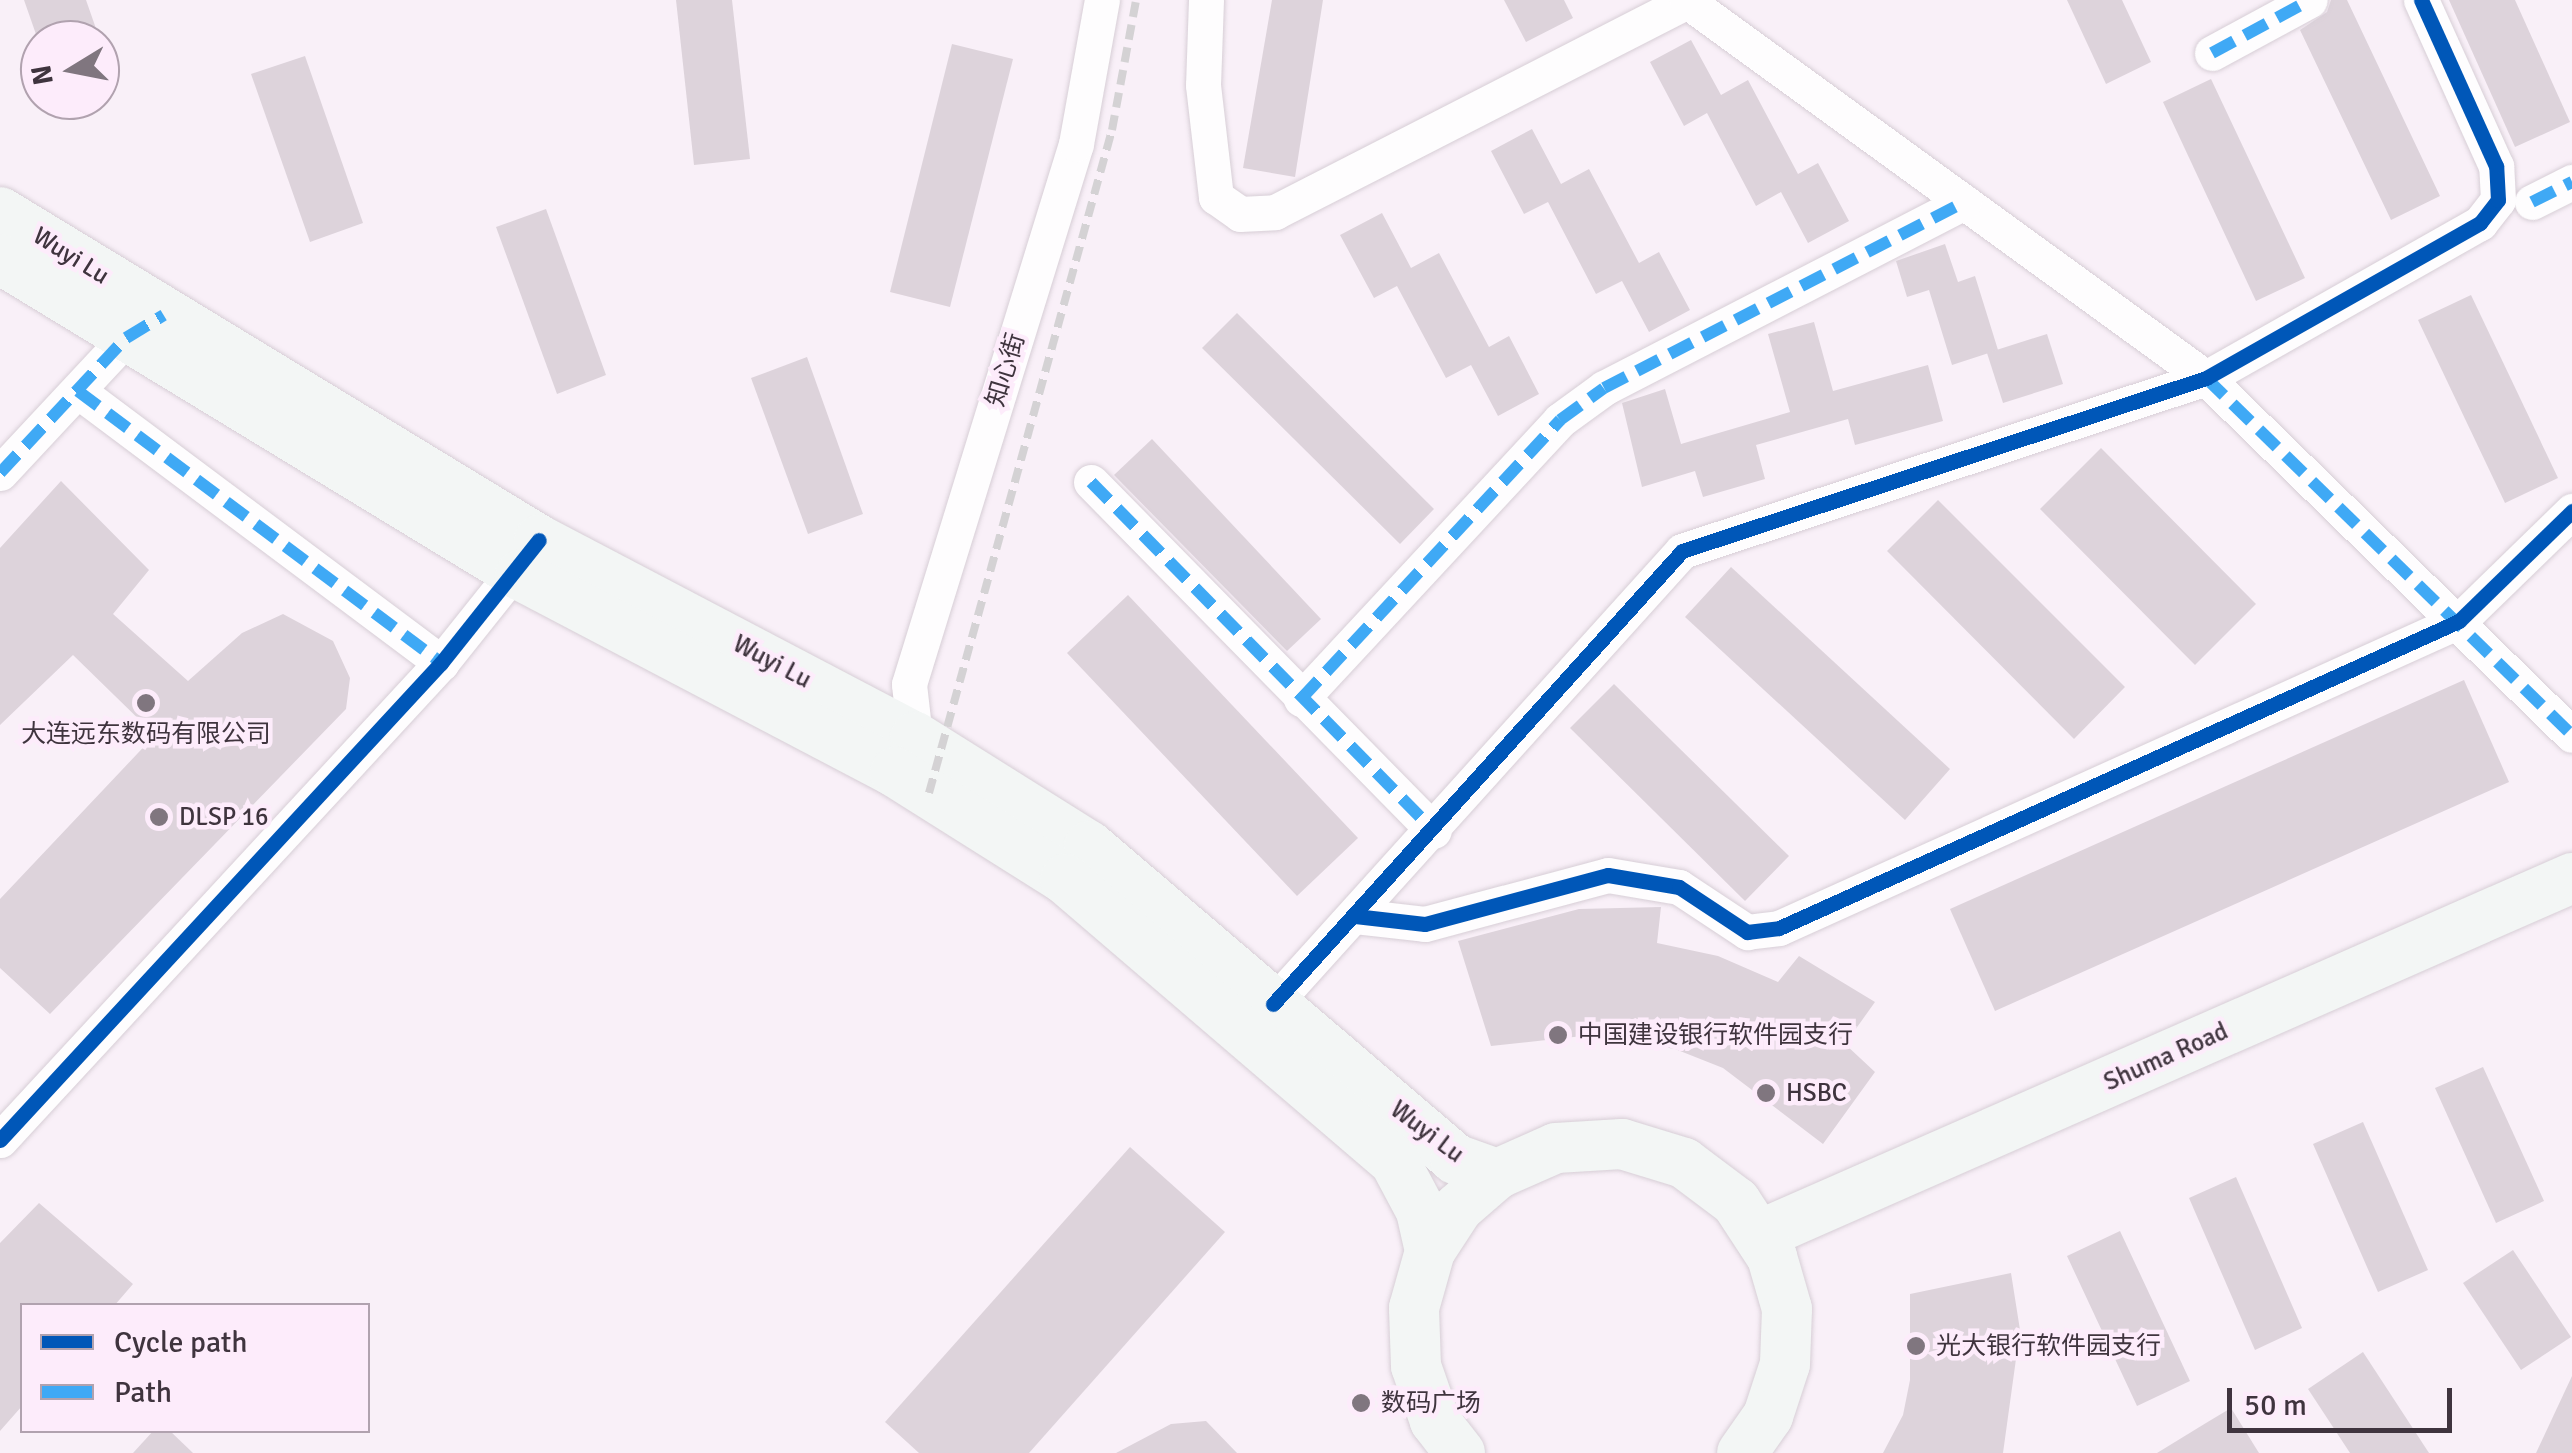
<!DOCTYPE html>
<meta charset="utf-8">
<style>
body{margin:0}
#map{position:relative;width:2572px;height:1453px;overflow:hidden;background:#f9f0f8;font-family:Signika,"Noto Sans SC",sans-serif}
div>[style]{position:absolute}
.building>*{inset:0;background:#ddd3db}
.roads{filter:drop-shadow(0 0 2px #d7ced6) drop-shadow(0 0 2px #d7ced6)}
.street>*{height:35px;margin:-17.5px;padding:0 17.5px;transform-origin:17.5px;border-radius:17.5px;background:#fefdfe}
.secondary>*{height:50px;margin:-25px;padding:0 25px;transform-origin:25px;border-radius:25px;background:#f3f6f5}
.rail>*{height:8px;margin-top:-4px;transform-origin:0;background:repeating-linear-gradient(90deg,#d4d2d4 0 15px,transparent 0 23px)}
.quiet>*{height:12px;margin-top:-6px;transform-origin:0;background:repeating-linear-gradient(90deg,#3fa9f5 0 25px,transparent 0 37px)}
.cycleway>*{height:15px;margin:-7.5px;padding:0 7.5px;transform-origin:7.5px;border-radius:7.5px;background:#0057b8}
.dots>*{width:28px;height:28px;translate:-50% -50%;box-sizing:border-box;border:5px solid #fdecfb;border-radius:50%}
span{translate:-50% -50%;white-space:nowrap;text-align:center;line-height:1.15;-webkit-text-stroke:9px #fdecfb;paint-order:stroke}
.street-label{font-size:25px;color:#3f343e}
.poi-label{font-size:25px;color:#3f343e}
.left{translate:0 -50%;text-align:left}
.legend{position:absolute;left:20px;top:1303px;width:350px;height:130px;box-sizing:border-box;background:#fdecfb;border:2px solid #b1a2af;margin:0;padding:12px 18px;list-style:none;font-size:30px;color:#3f343e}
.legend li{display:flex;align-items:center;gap:20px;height:50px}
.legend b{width:50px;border:2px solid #b1a2af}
.north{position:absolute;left:20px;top:20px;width:100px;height:100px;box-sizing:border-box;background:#fdecfb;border:2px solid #b1a2af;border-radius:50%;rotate:260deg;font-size:28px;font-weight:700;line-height:40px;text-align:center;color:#3f343e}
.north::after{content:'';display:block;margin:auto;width:35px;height:45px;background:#80767f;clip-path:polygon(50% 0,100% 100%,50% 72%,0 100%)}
.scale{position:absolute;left:2227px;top:1388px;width:225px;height:45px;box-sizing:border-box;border:5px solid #3f343e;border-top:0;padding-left:12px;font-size:30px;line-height:35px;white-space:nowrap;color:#3f343e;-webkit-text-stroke:8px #fdecfb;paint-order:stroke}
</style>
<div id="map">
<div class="building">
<div style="clip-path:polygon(24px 0,86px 0,100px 40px,38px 40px)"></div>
<div style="clip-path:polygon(676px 0,732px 0,750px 159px,694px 165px)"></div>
<div style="clip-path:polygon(1272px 0,1323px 0,1295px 177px,1243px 168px)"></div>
<div style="clip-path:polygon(1504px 0,1564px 0,1573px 18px,1526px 42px)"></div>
<div style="clip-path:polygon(2067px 0,2122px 0,2151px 62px,2106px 84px)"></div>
<div style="clip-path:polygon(2331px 0,2347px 0,2440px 196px,2391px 220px,2300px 30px,2327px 12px)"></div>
<div style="clip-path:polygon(2449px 0,2515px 0,2570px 122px,2515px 147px)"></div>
<div style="clip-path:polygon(1691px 40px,1721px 95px,1748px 80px,1798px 174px,1818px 163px,1849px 221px,1808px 243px,1781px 192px,1756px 206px,1707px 113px,1684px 126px,1650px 62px)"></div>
<div style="clip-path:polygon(952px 44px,1013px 59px,950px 307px,890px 292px)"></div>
<div style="clip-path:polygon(305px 56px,363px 223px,310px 242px,251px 74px)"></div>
<div style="clip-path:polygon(2211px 79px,2305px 278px,2256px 301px,2163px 102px)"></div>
<div style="clip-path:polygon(1532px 129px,1561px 184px,1589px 169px,1639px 263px,1659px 252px,1690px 310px,1649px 332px,1622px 281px,1596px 294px,1548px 202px,1524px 214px,1491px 151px)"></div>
<div style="clip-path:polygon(546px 209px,606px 375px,557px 394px,496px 227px)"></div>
<div style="clip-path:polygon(1382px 213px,1411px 268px,1439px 253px,1489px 347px,1509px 336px,1539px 394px,1498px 416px,1471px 365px,1446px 378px,1397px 286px,1374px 298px,1340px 235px)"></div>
<div style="clip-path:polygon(1945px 244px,1958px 282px,1975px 276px,1998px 350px,1952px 365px,1929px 290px,1907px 297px,1896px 261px)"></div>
<div style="clip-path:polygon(2471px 295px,2558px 478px,2505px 503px,2418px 320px)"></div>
<div style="clip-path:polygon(1237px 313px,1434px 509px,1400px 544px,1202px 348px)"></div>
<div style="clip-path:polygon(1814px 322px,1833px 391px,1928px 365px,1943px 421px,1855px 445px,1848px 419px,1756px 445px,1765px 479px,1703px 497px,1695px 471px,1642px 487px,1622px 403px,1665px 389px,1681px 444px,1790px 412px,1768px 334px)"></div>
<div style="clip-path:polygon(2047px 334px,2063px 384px,2003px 403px,1987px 353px)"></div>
<div style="clip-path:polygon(807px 357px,863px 514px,808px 534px,751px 378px)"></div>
<div style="clip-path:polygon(1152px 439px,1321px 619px,1287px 651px,1114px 475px)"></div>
<div style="clip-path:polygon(2101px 448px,2256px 604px,2195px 665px,2040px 509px)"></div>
<div style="clip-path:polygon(61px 481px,149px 570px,113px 614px,188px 681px,242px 633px,283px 614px,333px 641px,350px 678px,346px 709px,50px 1014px,0 968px,0 899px,155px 735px,73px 655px,0 725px,0 548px)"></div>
<div style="clip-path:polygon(1938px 500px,2125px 687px,2074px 739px,1887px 551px)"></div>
<div style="clip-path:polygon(1731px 567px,1950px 769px,1905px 820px,1685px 617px)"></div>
<div style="clip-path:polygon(1128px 595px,1358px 838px,1297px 896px,1067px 653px)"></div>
<div style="clip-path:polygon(2464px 680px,2509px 782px,1995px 1011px,1950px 909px)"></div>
<div style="clip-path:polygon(1614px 684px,1789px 856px,1745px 901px,1570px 728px)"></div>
<div style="clip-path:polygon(1661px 907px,1657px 943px,1718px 956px,1778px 982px,1799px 956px,1875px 1002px,1845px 1044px,1875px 1072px,1823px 1144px,1723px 1068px,1675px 1049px,1592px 1035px,1491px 1046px,1458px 941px,1579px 909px)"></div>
<div style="clip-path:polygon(2483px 1067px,2544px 1201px,2496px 1223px,2435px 1088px)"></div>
<div style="clip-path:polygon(2363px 1122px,2428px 1270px,2378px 1292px,2313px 1144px)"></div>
<div style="clip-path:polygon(1130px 1147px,1225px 1232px,1029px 1453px,919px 1453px,885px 1422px)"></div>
<div style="clip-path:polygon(2236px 1177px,2302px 1328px,2255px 1350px,2189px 1198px)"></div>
<div style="clip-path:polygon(39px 1203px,133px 1284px,114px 1306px,22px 1306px,22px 1406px,0 1431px,0 1243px)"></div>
<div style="clip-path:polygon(2120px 1231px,2190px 1381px,2137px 1406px,2067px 1256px)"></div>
<div style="clip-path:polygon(2513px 1250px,2571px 1337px,2521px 1370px,2463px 1283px)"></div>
<div style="clip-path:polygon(2011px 1273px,2020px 1330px,2003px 1453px,1883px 1453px,1903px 1415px,1910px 1380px,1910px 1294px)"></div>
<div style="clip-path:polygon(2363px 1352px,2429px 1453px,2350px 1453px,2308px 1389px)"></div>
<div style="clip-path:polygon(2572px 1376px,2572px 1453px,2536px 1453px)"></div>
<div style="clip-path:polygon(2231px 1408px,2259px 1453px,2157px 1453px,2206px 1423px)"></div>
<div style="clip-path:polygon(1206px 1421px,1237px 1453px,1116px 1453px,1171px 1424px)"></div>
<div style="clip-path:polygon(154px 1430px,169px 1430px,193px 1453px,133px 1453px)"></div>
</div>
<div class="roads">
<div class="street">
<div style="left:1206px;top:0;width:85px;rotate:92deg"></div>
<div style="left:1203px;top:85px;width:113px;rotate:83.4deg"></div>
<div style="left:1216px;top:197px;width:29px;rotate:35deg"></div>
<div style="left:1240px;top:214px;width:35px;rotate:-3deg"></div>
<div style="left:1275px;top:212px;width:465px;rotate:-27.1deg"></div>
<div style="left:1687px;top:1px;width:641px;rotate:35.99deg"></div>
<div style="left:2206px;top:378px;width:511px;rotate:44.29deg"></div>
<div style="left:2212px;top:53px;width:111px;rotate:-28.4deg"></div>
<div style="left:2532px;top:202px;width:45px;rotate:-26.6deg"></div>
<div style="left:78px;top:391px;width:454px;rotate:36.8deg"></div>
<div style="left:0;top:473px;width:185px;rotate:-47deg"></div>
<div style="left:126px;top:338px;width:25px;rotate:-32deg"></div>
<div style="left:1091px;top:482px;width:489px;rotate:45.5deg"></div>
<div style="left:1301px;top:699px;width:381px;rotate:-47.1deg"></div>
<div style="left:1560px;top:420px;width:54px;rotate:-36deg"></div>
<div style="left:1604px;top:388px;width:405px;rotate:-27.3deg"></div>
<div style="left:915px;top:737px;width:53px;rotate:-96.5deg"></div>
<div style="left:909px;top:684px;width:565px;rotate:-72.82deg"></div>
<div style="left:1076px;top:144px;width:146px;rotate:-79.8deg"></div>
<div style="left:1355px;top:916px;width:70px;rotate:6.5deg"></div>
<div style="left:1425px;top:924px;width:189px;rotate:-15deg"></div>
<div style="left:1608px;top:875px;width:72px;rotate:9.6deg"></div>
<div style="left:1679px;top:887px;width:82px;rotate:33.5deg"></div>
<div style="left:1747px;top:932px;width:32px;rotate:-7deg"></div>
<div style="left:1779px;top:928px;width:746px;rotate:-24.3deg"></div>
<div style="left:2459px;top:621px;width:158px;rotate:-44.2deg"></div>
<div style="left:1273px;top:1004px;width:610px;rotate:-47.92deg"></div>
<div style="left:1682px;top:551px;width:552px;rotate:-18.27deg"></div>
<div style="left:2206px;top:378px;width:315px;rotate:-29.5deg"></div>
<div style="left:2480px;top:223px;width:29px;rotate:-52deg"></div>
<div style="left:2498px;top:200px;width:34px;rotate:-93deg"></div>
<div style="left:2496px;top:166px;width:182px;rotate:-114.3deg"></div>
<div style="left:0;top:1140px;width:650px;rotate:-47.25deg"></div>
<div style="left:441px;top:663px;width:139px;rotate:-51.4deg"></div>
</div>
<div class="secondary">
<div style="left:0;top:212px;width:631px;rotate:31.32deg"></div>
<div style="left:539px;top:540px;width:424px;rotate:27.7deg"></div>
<div style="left:915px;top:737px;width:205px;rotate:32.1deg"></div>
<div style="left:1089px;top:846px;width:482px;rotate:40.5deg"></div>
<div style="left:1455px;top:1159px;width:45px;rotate:19.7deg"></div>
<div style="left:0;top:259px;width:608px;rotate:31.29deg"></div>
<div style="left:520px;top:575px;width:424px;rotate:27.7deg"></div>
<div style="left:895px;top:772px;width:201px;rotate:32.2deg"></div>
<div style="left:1065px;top:879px;width:435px;rotate:40.6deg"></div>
<div style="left:1395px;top:1162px;width:55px;rotate:62deg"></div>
<div style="left:1421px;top:1211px;width:41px;rotate:77.3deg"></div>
<div style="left:1760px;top:1235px;width:887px;rotate:-23.73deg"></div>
<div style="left:1460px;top:1453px;width:41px;rotate:-128deg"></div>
<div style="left:1435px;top:1421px;width:58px;rotate:-109.1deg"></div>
<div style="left:1416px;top:1366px;width:58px;rotate:-92deg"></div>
<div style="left:1414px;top:1308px;width:59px;rotate:-74.3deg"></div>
<div style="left:1430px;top:1251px;width:51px;rotate:-56.9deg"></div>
<div style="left:1458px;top:1208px;width:52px;rotate:-41.1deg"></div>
<div style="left:1497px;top:1174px;width:64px;rotate:-23.8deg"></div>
<div style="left:1556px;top:1148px;width:66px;rotate:-3.5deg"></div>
<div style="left:1622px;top:1144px;width:65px;rotate:17deg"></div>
<div style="left:1684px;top:1163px;width:65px;rotate:36.9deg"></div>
<div style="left:1736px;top:1202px;width:66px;rotate:56.8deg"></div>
<div style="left:1772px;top:1257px;width:54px;rotate:73.9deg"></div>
<div style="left:1787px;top:1309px;width:55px;rotate:92.1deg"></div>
<div style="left:1785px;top:1364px;width:55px;rotate:108.1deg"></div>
<div style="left:1768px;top:1416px;width:45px;rotate:125.1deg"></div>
</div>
</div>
<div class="rail">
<div style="left:929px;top:793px;width:688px;rotate:-74.57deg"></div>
<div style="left:1112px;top:130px;width:132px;rotate:-79.5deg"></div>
</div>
<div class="quiet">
<div style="left:2212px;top:53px;width:111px;rotate:-28.4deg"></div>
<div style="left:2532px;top:202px;width:45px;rotate:-26.6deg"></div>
<div style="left:2206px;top:378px;width:511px;rotate:44.29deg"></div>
<div style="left:78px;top:391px;width:454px;rotate:36.8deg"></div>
<div style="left:0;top:473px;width:185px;rotate:-47deg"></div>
<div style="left:126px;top:338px;width:44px;rotate:-31.2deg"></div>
<div style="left:1091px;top:482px;width:489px;rotate:45.5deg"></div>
<div style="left:1301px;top:699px;width:381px;rotate:-47.1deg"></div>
<div style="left:1560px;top:420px;width:54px;rotate:-36deg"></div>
<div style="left:1604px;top:388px;width:405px;rotate:-27.3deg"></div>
</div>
<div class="cycleway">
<div style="left:1355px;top:916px;width:70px;rotate:6.5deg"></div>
<div style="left:1425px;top:924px;width:189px;rotate:-15deg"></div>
<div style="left:1608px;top:875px;width:72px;rotate:9.6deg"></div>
<div style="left:1679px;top:887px;width:82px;rotate:33.5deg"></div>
<div style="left:1747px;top:932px;width:32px;rotate:-7deg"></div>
<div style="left:1779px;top:928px;width:746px;rotate:-24.3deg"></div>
<div style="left:2459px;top:621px;width:158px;rotate:-44.2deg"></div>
<div style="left:1273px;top:1004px;width:610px;rotate:-47.92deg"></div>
<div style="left:1682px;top:551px;width:552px;rotate:-18.27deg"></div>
<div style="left:2206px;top:378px;width:315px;rotate:-29.5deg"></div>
<div style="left:2480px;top:223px;width:29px;rotate:-52deg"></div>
<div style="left:2498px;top:200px;width:34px;rotate:-93deg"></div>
<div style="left:2496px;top:166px;width:182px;rotate:-114.3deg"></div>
<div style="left:0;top:1140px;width:650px;rotate:-47.25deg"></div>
<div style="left:441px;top:663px;width:157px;rotate:-51.5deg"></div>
</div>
<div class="dots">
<div style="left:146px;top:703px;background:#80767f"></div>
<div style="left:159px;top:817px;background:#80767f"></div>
<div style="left:1558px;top:1035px;background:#80767f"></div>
<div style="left:1766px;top:1093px;background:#80767f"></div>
<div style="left:1916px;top:1346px;background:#80767f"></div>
<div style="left:1361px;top:1403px;background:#80767f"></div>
</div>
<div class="street-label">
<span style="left:71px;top:256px;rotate:32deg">Wuyi Lu</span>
<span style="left:1006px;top:370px;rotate:-73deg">知心街</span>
<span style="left:772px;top:662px;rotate:28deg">Wuyi Lu</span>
<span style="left:2166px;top:1057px;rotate:-24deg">Shuma Road</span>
<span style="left:1427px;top:1132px;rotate:37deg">Wuyi Lu</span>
</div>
<div class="poi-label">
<span style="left:146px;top:734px">大连远东数码有限公司</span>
<span class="left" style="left:179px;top:817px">DLSP 16</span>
<span class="left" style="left:1578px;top:1035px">中国建设银行软件园支行</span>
<span class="left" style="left:1786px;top:1093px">HSBC</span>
<span class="left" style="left:1936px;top:1346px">光大银行软件园支行</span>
<span class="left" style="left:1381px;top:1403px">数码广场</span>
</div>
<ul class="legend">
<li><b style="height:12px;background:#0057b8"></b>Cycle path</li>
<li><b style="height:12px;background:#3fa9f5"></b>Path</li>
</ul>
<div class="north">N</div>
<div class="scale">50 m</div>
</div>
